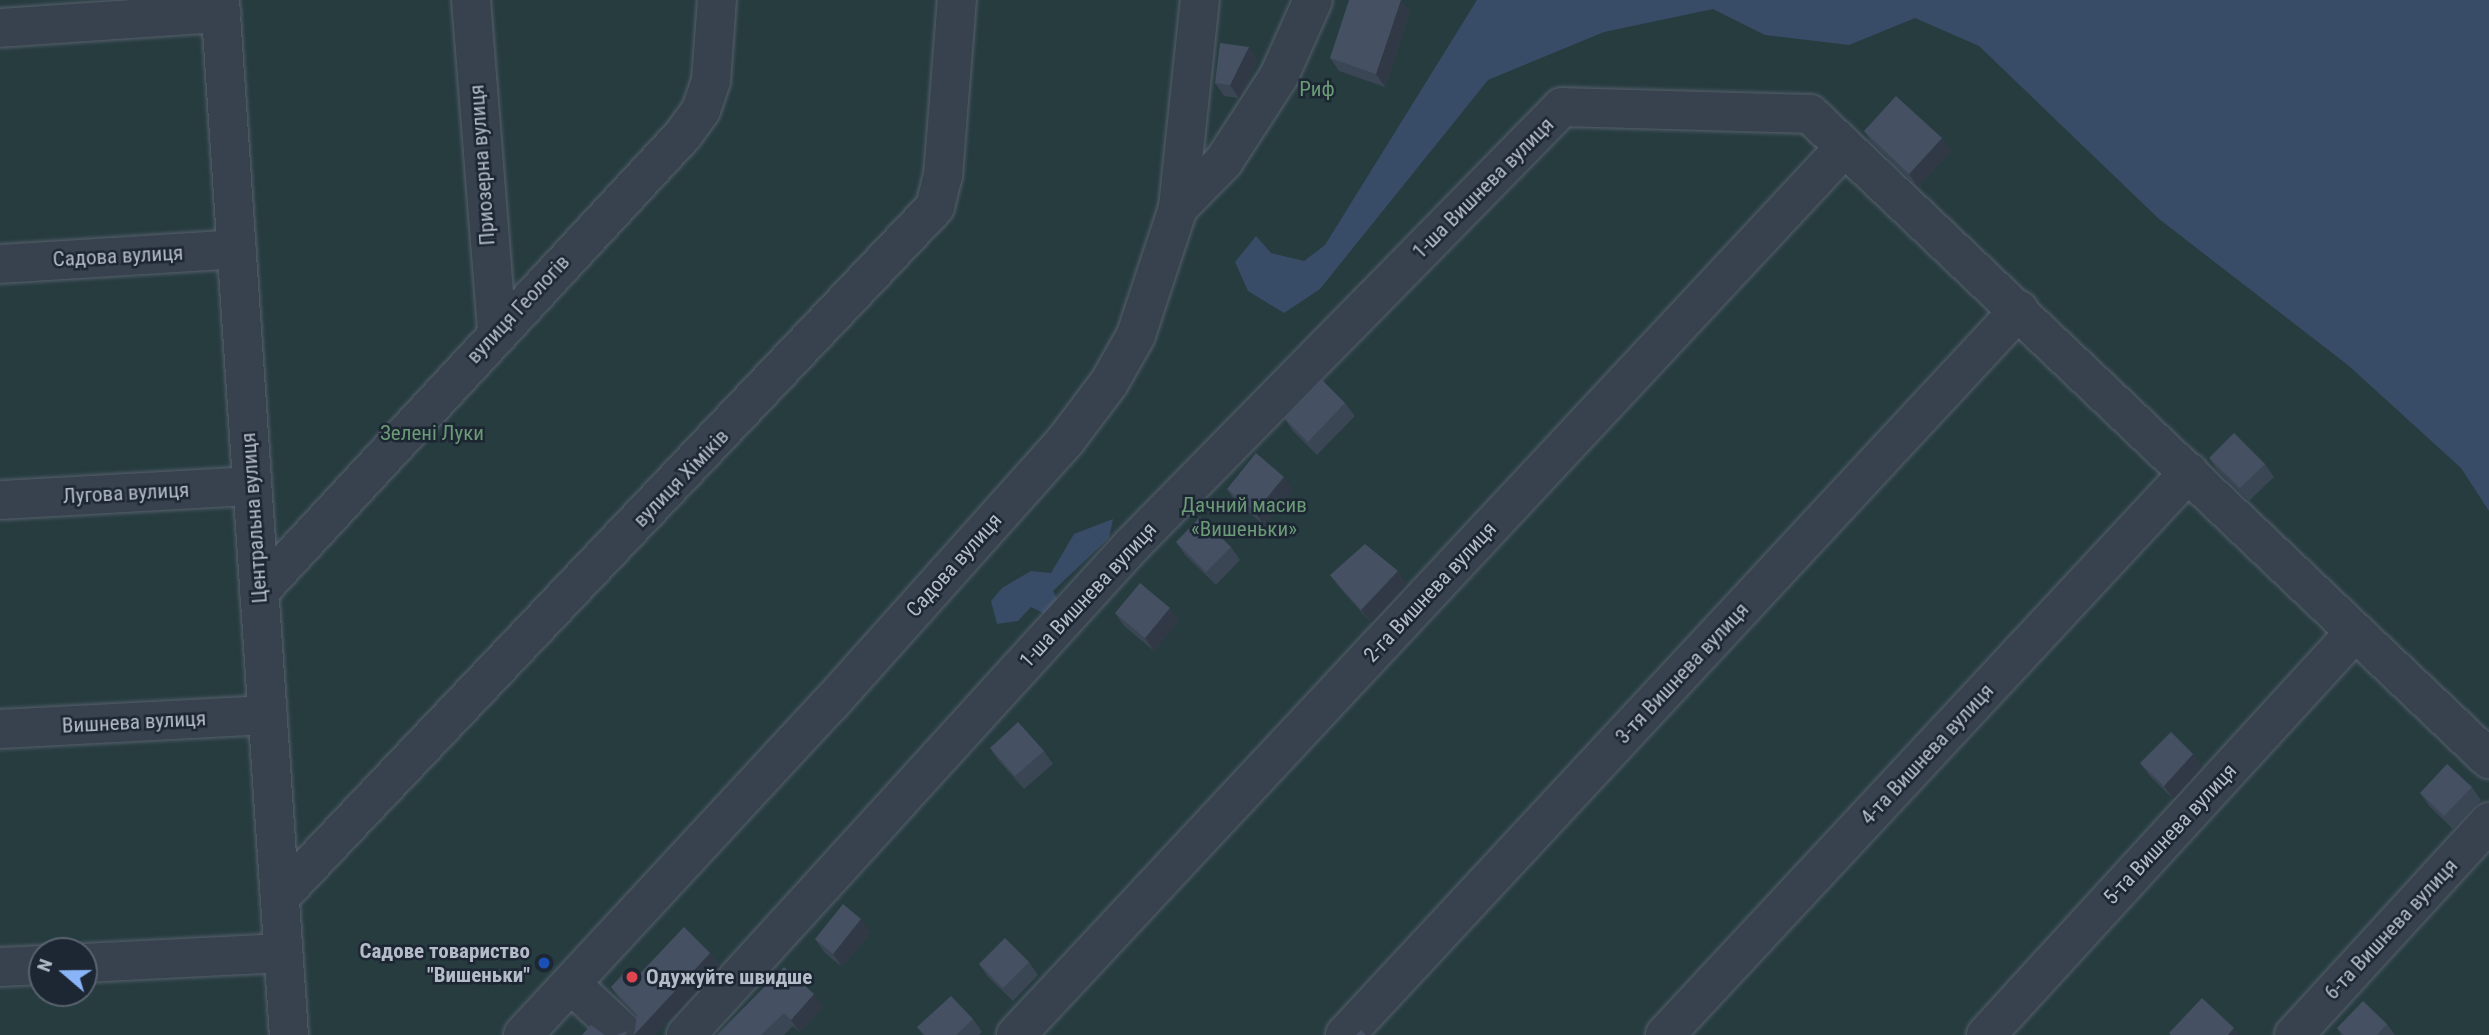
<!DOCTYPE html>
<meta charset="utf-8">
<style>
body{margin:0}
#map{position:relative;width:2489px;height:1035px;overflow:hidden;background:#242f3e;font-family:"Roboto Condensed",sans-serif}
div>[style]{position:absolute}
.green>*{inset:0;background:#263c3f}
.water>*{inset:0;background:#394c67}
.roads{filter:drop-shadow(0 0 2px #565f6c) drop-shadow(0 0 2px #565f6c)}
.minor>*{height:38px;margin:-19px;padding:0 19px;transform-origin:19px;border-radius:19px;background:#38414e}
.wall>*{inset:0;background:#3b4654}
.shaded-wall>*{inset:0;background:#303945}
.building>*{inset:0;background:#455162}
.dots>*{width:19px;height:19px;translate:-50% -50%;box-sizing:border-box;border:4px solid #1d2633;border-radius:50%}
span{translate:-50% -50%;white-space:nowrap;text-align:center;line-height:1.15;-webkit-text-stroke:5px #1d2633;paint-order:stroke}
.park-label{font-size:21px;color:#6b9a76}
.street-label{font-size:21px;color:#b4bcc9}
.poi-label{font-size:21px;color:#b4bcc9;font-weight:700}
.right{translate:-100% -50%;text-align:right}
.left{translate:0 -50%;text-align:left}
.north{position:absolute;left:28px;top:937px;width:70px;height:70px;box-sizing:border-box;background:#1d2633;border:2px solid #59626f;border-radius:50%;rotate:290deg;font-size:19px;font-weight:700;line-height:28px;text-align:center;color:#b4bcc9}
.north::after{content:'';display:block;margin:auto;width:24px;height:32px;background:#8ab4f8;clip-path:polygon(50% 0,100% 100%,50% 72%,0 100%)}
</style>
<div id="map">
<div class="green">
<div style="clip-path:polygon(evenodd,0 0,2489px 0,2489px 1035px,0 1035px,0 0,42px 951px,84px 951px,84px 993px,42px 993px,42px 951px)"></div>
</div>
<div class="water">
<div style="clip-path:polygon(1477px 0,2489px 0,2489px 511px,2461px 468px,2349px 366px,2159px 219px,1979px 46px,1915px 18px,1849px 45px,1765px 35px,1713px 9px,1604px 32px,1488px 80px,1320px 289px,1284px 313px,1248px 291px,1235px 262px,1256px 236px,1271px 253px,1304px 261px,1325px 245px)"></div>
<div style="clip-path:polygon(1113px 519px,1109px 538px,1053px 591px,1061px 606px,1053px 618px,1031px 607px,1018px 621px,997px 624px,991px 601px,1002px 588px,1031px 571px,1051px 573px,1074px 534px)"></div>
</div>
<div class="roads">
<div class="minor">
<div style="left:220px;top:0;width:1037px;rotate:86.19deg"></div>
<div style="left:471px;top:0;width:332px;rotate:85.5deg"></div>
<div style="left:0;top:28px;width:222px;rotate:-3.9deg"></div>
<div style="left:1178px;top:208px;width:66px;rotate:-45.6deg"></div>
<div style="left:1224px;top:161px;width:101px;rotate:-57.1deg"></div>
<div style="left:1279px;top:76px;width:83px;rotate:-65.9deg"></div>
<div style="left:0;top:264px;width:237px;rotate:-3.6deg"></div>
<div style="left:0;top:500px;width:252px;rotate:-3.2deg"></div>
<div style="left:259px;top:592px;width:623px;rotate:-47.15deg"></div>
<div style="left:683px;top:135px;width:31px;rotate:-54deg"></div>
<div style="left:701px;top:110px;width:31px;rotate:-71deg"></div>
<div style="left:711px;top:81px;width:81px;rotate:-85.8deg"></div>
<div style="left:0;top:729px;width:268px;rotate:-3deg"></div>
<div style="left:280px;top:897px;width:951px;rotate:-46.49deg"></div>
<div style="left:935px;top:207px;width:32px;rotate:-76deg"></div>
<div style="left:943px;top:176px;width:177px;rotate:-85.5deg"></div>
<div style="left:84px;top:963px;width:199px;rotate:-2.9deg"></div>
<div style="left:0;top:967px;width:42px;rotate:-2.7deg"></div>
<div style="left:573px;top:986px;width:72px;rotate:42.8deg"></div>
<div style="left:523px;top:1035px;width:451px;rotate:-47.2deg"></div>
<div style="left:830px;top:704px;width:354px;rotate:-48.2deg"></div>
<div style="left:1066px;top:440px;width:71px;rotate:-53deg"></div>
<div style="left:1109px;top:383px;width:55px;rotate:-60.6deg"></div>
<div style="left:1136px;top:335px;width:134px;rotate:-71.7deg"></div>
<div style="left:1178px;top:208px;width:209px;rotate:-84deg"></div>
<div style="left:686px;top:1035px;width:664px;rotate:-47.69deg"></div>
<div style="left:1133px;top:544px;width:612px;rotate:-45.53deg"></div>
<div style="left:1562px;top:107px;width:248px;rotate:1.6deg"></div>
<div style="left:1810px;top:114px;width:937px;rotate:43.53deg"></div>
<div style="left:1016px;top:1035px;width:1212px;rotate:-46.97deg"></div>
<div style="left:1345px;top:1035px;width:990px;rotate:-47.09deg"></div>
<div style="left:1665px;top:1035px;width:769px;rotate:-47.05deg"></div>
<div style="left:1986px;top:1035px;width:546px;rotate:-47.52deg"></div>
<div style="left:2294px;top:1035px;width:289px;rotate:-47.5deg"></div>
</div>
</div>
<div class="wall">
<div style="clip-path:polygon(1410px 12px,1385px 87px,1339px 71px,1330px 58px)"></div>
<div style="clip-path:polygon(1258px 60px,1239px 98px,1224px 96px,1215px 83px)"></div>
<div style="clip-path:polygon(1864px 131px,1942px 138px,1951px 151px,1918px 187px,1873px 144px)"></div>
<div style="clip-path:polygon(1345px 403px,1355px 416px,1317px 455px,1293px 431px,1284px 418px)"></div>
<div style="clip-path:polygon(2209px 458px,2265px 464px,2274px 477px,2249px 501px,2218px 471px)"></div>
<div style="clip-path:polygon(1227px 489px,1293px 490px,1264px 525px,1236px 502px)"></div>
<div style="clip-path:polygon(1176px 542px,1231px 547px,1240px 560px,1216px 585px,1185px 555px)"></div>
<div style="clip-path:polygon(1330px 575px,1407px 584px,1371px 623px,1340px 588px)"></div>
<div style="clip-path:polygon(1115px 613px,1179px 621px,1154px 651px,1124px 626px)"></div>
<div style="clip-path:polygon(990px 748px,1044px 751px,1053px 764px,1024px 789px,999px 761px)"></div>
<div style="clip-path:polygon(2193px 754px,2202px 767px,2173px 799px,2150px 776px,2140px 763px)"></div>
<div style="clip-path:polygon(2472px 787px,2481px 800px,2453px 829px,2429px 806px,2420px 793px)"></div>
<div style="clip-path:polygon(871px 932px,842px 967px,824px 952px,815px 939px)"></div>
<div style="clip-path:polygon(710px 953px,720px 966px,655px 1035px,634px 1035px,637px 1018px,620px 1000px,611px 987px,632px 982px)"></div>
<div style="clip-path:polygon(1029px 962px,1038px 975px,1013px 1001px,988px 977px,979px 964px)"></div>
<div style="clip-path:polygon(784px 967px,823px 1007px,800px 1033px,793px 1026px,784px 1035px,717px 1035px)"></div>
<div style="clip-path:polygon(973px 1019px,982px 1032px,979px 1035px,923px 1035px,917px 1027px)"></div>
<div style="clip-path:polygon(2387px 1024px,2395px 1035px,2341px 1035px,2337px 1028px)"></div>
</div>
<div class="shaded-wall">
<div style="clip-path:polygon(1401px 0,1410px 12px,1385px 87px,1376px 74px)"></div>
<div style="clip-path:polygon(1249px 47px,1258px 60px,1239px 98px,1230px 85px)"></div>
<div style="clip-path:polygon(1942px 138px,1951px 151px,1918px 187px,1909px 174px)"></div>
<div style="clip-path:polygon(1284px 477px,1293px 490px,1264px 525px,1255px 512px)"></div>
<div style="clip-path:polygon(1398px 571px,1407px 584px,1371px 623px,1361px 610px)"></div>
<div style="clip-path:polygon(1170px 608px,1179px 621px,1154px 651px,1145px 638px)"></div>
<div style="clip-path:polygon(2193px 754px,2202px 767px,2173px 799px,2164px 786px)"></div>
<div style="clip-path:polygon(861px 919px,871px 932px,842px 967px,833px 954px)"></div>
<div style="clip-path:polygon(710px 953px,720px 966px,655px 1035px,634px 1035px)"></div>
<div style="clip-path:polygon(814px 994px,823px 1007px,800px 1033px,791px 1020px)"></div>
<div style="clip-path:polygon(2234px 1028px,2239px 1035px,2228px 1035px)"></div>
</div>
<div class="building">
<div style="clip-path:polygon(1349px 0,1401px 0,1376px 74px,1330px 58px)"></div>
<div style="clip-path:polygon(1220px 43px,1249px 47px,1230px 85px,1215px 83px)"></div>
<div style="clip-path:polygon(1896px 96px,1942px 138px,1909px 174px,1864px 131px)"></div>
<div style="clip-path:polygon(1321px 379px,1345px 403px,1308px 442px,1284px 418px)"></div>
<div style="clip-path:polygon(2234px 433px,2265px 464px,2240px 488px,2209px 458px)"></div>
<div style="clip-path:polygon(1256px 453px,1284px 477px,1255px 512px,1227px 489px)"></div>
<div style="clip-path:polygon(1200px 517px,1231px 547px,1206px 572px,1176px 542px)"></div>
<div style="clip-path:polygon(1365px 544px,1398px 571px,1361px 610px,1330px 575px)"></div>
<div style="clip-path:polygon(1140px 583px,1170px 608px,1145px 638px,1115px 613px)"></div>
<div style="clip-path:polygon(1018px 722px,1044px 751px,1015px 776px,990px 748px)"></div>
<div style="clip-path:polygon(2171px 732px,2193px 754px,2164px 786px,2140px 763px)"></div>
<div style="clip-path:polygon(2447px 764px,2472px 787px,2444px 816px,2420px 793px)"></div>
<div style="clip-path:polygon(843px 904px,861px 919px,833px 954px,815px 939px)"></div>
<div style="clip-path:polygon(684px 927px,710px 953px,634px 1035px,637px 1015px,611px 987px,623px 974px,632px 982px)"></div>
<div style="clip-path:polygon(1005px 938px,1029px 962px,1003px 988px,979px 964px)"></div>
<div style="clip-path:polygon(784px 967px,814px 994px,791px 1020px,784px 1013px,761px 1035px,717px 1035px)"></div>
<div style="clip-path:polygon(951px 996px,973px 1019px,956px 1035px,925px 1035px,917px 1027px)"></div>
<div style="clip-path:polygon(2202px 998px,2234px 1028px,2228px 1035px,2171px 1035px,2169px 1033px)"></div>
<div style="clip-path:polygon(2363px 1001px,2387px 1024px,2377px 1035px,2344px 1035px,2337px 1028px)"></div>
<div style="clip-path:polygon(591px 1025px,605px 1035px,582px 1035px)"></div>
<div style="clip-path:polygon(1361px 1030px,1366px 1035px,1356px 1035px)"></div>
<div style="clip-path:polygon(628px 1031px,625px 1035px,616px 1035px)"></div>
</div>
<div class="dots">
<div style="left:544px;top:963px;background:#1a4fb4"></div>
<div style="left:632px;top:977px;background:#e0444e"></div>
</div>
<div class="park-label">
<span style="left:1317px;top:89px">Риф</span>
<span style="left:432px;top:433px">Зелені Луки</span>
<span style="left:1244px;top:517px">Дачний масив<br>«Вишеньки»</span>
</div>
<div class="street-label">
<span style="left:482px;top:165px;rotate:-94deg">Приозерна вулиця</span>
<span style="left:1483px;top:188px;rotate:-45deg">1-ша Вишнева вулиця</span>
<span style="left:118px;top:256px;rotate:-3deg">Садова вулиця</span>
<span style="left:518px;top:309px;rotate:-47deg">вулиця Геологів</span>
<span style="left:681px;top:478px;rotate:-46deg">вулиця Хіміків</span>
<span style="left:126px;top:493px;rotate:-3deg">Лугова вулиця</span>
<span style="left:254px;top:518px;rotate:-94deg">Центральна вулиця</span>
<span style="left:954px;top:565px;rotate:-48deg">Садова вулиця</span>
<span style="left:1430px;top:592px;rotate:-47deg">2-га Вишнева вулиця</span>
<span style="left:1088px;top:595px;rotate:-47deg">1-ша Вишнева вулиця</span>
<span style="left:1682px;top:673px;rotate:-47deg">3-тя Вишнева вулиця</span>
<span style="left:134px;top:722px;rotate:-3deg">Вишнева вулиця</span>
<span style="left:1927px;top:754px;rotate:-47deg">4-та Вишнева вулиця</span>
<span style="left:2170px;top:834px;rotate:-47deg">5-та Вишнева вулиця</span>
<span style="left:2391px;top:929px;rotate:-47deg">6-та Вишнева вулиця</span>
</div>
<div class="poi-label">
<span class="right" style="left:530px;top:963px">Садове товариство<br>"Вишеньки"</span>
<span class="left" style="left:646px;top:977px">Одужуйте швидше</span>
</div>
<div class="north">N</div>
</div>
